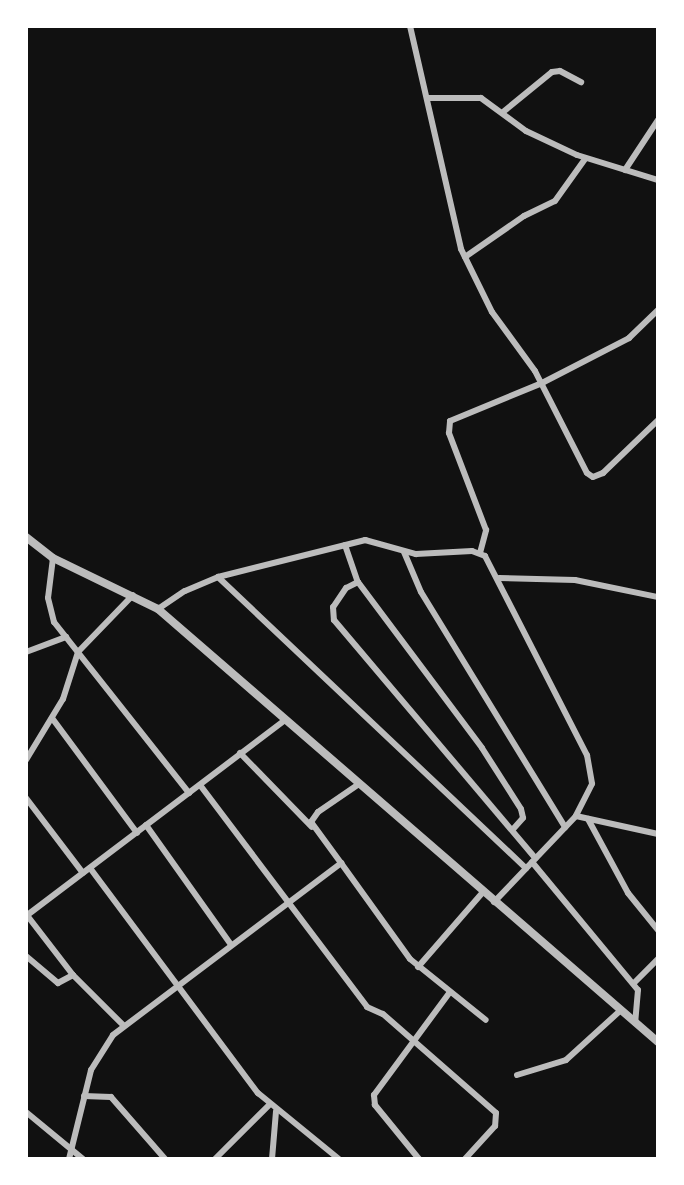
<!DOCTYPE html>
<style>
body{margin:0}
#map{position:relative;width:684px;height:1185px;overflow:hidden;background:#111;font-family:Overpass,sans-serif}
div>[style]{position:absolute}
.minor>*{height:6px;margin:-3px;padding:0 3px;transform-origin:3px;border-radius:3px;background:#bcbcbc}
.tertiary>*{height:8px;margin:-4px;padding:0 4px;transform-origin:4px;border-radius:4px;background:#bcbcbc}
span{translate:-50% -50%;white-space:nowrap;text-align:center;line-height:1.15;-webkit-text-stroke:5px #fff;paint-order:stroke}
.frame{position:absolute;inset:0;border:28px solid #fff;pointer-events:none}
</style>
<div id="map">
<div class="minor">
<div style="left:410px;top:26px;width:229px;rotate:77.1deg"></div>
<div style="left:461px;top:249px;width:70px;rotate:63.8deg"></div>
<div style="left:492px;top:312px;width:73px;rotate:53.9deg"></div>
<div style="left:535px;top:371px;width:114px;rotate:63deg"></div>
<div style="left:587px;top:473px;width:7px;rotate:34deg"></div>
<div style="left:593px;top:477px;width:11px;rotate:-22deg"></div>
<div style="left:603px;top:473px;width:76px;rotate:-43.9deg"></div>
<div style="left:429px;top:98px;width:52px"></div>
<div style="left:481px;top:98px;width:56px;rotate:36.3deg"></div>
<div style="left:526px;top:131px;width:56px;rotate:25.2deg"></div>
<div style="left:577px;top:155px;width:85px;rotate:17.2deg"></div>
<div style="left:503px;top:112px;width:63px;rotate:-39.2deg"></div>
<div style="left:552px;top:72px;width:8px;rotate:-7deg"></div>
<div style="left:560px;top:71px;width:24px;rotate:28deg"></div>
<div style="left:625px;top:170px;width:60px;rotate:-56.6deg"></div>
<div style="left:465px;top:257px;width:72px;rotate:-34.8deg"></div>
<div style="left:524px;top:216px;width:34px;rotate:-26deg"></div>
<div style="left:555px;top:201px;width:52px;rotate:-54.5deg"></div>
<div style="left:345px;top:545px;width:39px;rotate:71deg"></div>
<div style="left:358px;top:582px;width:207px;rotate:53.2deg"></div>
<div style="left:482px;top:748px;width:72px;rotate:57.4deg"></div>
<div style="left:521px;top:809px;width:9px;rotate:77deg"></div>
<div style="left:523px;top:818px;width:15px;rotate:132deg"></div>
<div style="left:404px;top:552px;width:43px;rotate:67deg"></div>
<div style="left:421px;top:592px;width:276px;rotate:58.5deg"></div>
<div style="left:480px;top:553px;width:24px;rotate:-75deg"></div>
<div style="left:486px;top:530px;width:104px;rotate:-110.9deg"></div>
<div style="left:449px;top:433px;width:12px;rotate:-85deg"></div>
<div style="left:450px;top:421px;width:100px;rotate:-22.4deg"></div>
<div style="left:542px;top:383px;width:98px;rotate:-27.3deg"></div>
<div style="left:629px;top:338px;width:40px;rotate:-44deg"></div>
<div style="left:53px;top:558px;width:40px;rotate:97.1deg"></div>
<div style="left:48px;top:598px;width:25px;rotate:76deg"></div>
<div style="left:54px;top:622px;width:218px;rotate:51.7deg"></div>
<div style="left:218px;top:577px;width:424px;rotate:43.4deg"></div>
<div style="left:499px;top:578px;width:76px;rotate:1.5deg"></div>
<div style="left:575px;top:580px;width:85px;rotate:11.6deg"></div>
<div style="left:358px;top:582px;width:13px;rotate:153deg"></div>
<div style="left:346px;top:588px;width:23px;rotate:124deg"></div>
<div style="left:333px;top:607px;width:13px;rotate:86deg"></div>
<div style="left:334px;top:620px;width:312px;rotate:49.8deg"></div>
<div style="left:158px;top:609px;width:32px;rotate:-34deg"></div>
<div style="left:185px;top:591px;width:36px;rotate:-23deg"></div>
<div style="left:218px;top:577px;width:152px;rotate:-14.1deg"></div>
<div style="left:365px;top:540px;width:53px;rotate:15.4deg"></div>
<div style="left:416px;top:554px;width:56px;rotate:-3.1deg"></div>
<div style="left:472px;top:551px;width:14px;rotate:21deg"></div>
<div style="left:485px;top:556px;width:224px;rotate:62.9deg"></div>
<div style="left:587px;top:755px;width:29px;rotate:80deg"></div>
<div style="left:592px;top:784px;width:36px;rotate:117deg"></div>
<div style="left:576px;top:816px;width:119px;rotate:133.6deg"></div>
<div style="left:26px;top:652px;width:43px;rotate:-20.6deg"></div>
<div style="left:52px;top:718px;width:143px;rotate:53.5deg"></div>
<div style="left:240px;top:753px;width:103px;rotate:45.8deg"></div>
<div style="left:26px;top:760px;width:71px;rotate:-58.8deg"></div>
<div style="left:63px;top:699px;width:49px;rotate:-72.3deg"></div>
<div style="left:78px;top:652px;width:79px;rotate:-46deg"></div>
<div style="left:200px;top:785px;width:278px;rotate:53deg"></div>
<div style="left:367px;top:1007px;width:17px;rotate:24deg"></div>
<div style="left:383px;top:1014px;width:150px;rotate:41.2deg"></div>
<div style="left:496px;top:1113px;width:13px;rotate:94deg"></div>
<div style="left:495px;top:1126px;width:45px;rotate:132.3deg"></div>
<div style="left:26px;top:798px;width:94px;rotate:52.8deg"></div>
<div style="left:576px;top:816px;width:84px;rotate:12.4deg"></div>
<div style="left:588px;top:819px;width:84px;rotate:61.6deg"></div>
<div style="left:628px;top:893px;width:48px;rotate:51deg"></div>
<div style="left:146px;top:825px;width:145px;rotate:54.6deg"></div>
<div style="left:532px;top:862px;width:166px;rotate:50.4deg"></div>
<div style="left:638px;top:990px;width:33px;rotate:95deg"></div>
<div style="left:341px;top:863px;width:51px;rotate:-126.2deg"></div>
<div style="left:311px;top:822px;width:12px;rotate:-55deg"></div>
<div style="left:318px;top:812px;width:50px;rotate:-34.3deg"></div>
<div style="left:90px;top:868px;width:281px;rotate:53.3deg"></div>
<div style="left:258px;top:1093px;width:104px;rotate:39.2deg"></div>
<div style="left:26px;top:914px;width:77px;rotate:52.4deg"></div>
<div style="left:73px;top:975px;width:71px;rotate:45deg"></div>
<div style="left:26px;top:916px;width:325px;rotate:-37.1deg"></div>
<div style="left:26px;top:956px;width:42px;rotate:40.2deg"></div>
<div style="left:58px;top:983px;width:17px;rotate:-28deg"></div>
<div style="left:418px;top:967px;width:99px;rotate:-49.1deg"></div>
<div style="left:634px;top:983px;width:34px;rotate:-45deg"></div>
<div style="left:517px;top:1075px;width:51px;rotate:-17deg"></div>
<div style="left:566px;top:1060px;width:74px;rotate:-42.3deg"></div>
<div style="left:84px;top:1096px;width:27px;rotate:2deg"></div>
<div style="left:111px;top:1097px;width:82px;rotate:48.9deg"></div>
<div style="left:26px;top:1112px;width:74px;rotate:39.5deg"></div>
<div style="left:69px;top:1159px;width:92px;rotate:-76.1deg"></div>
<div style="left:91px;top:1070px;width:41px;rotate:-57.8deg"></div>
<div style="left:113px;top:1035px;width:286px;rotate:-37deg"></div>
<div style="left:341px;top:863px;width:118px;rotate:54.3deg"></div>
<div style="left:410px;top:959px;width:97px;rotate:38.8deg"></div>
<div style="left:215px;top:1159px;width:76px;rotate:-45deg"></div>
<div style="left:272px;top:1159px;width:48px;rotate:-85.2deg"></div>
<div style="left:419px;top:1159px;width:70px;rotate:-129.2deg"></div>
<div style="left:375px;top:1105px;width:10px;rotate:-96deg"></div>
<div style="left:374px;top:1095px;width:128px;rotate:-53.6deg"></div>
</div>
<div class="tertiary">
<div style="left:26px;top:537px;width:34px;rotate:38deg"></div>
<div style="left:53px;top:558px;width:117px;rotate:25.9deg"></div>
<div style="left:158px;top:609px;width:661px;rotate:40.89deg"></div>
</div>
<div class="frame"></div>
</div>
